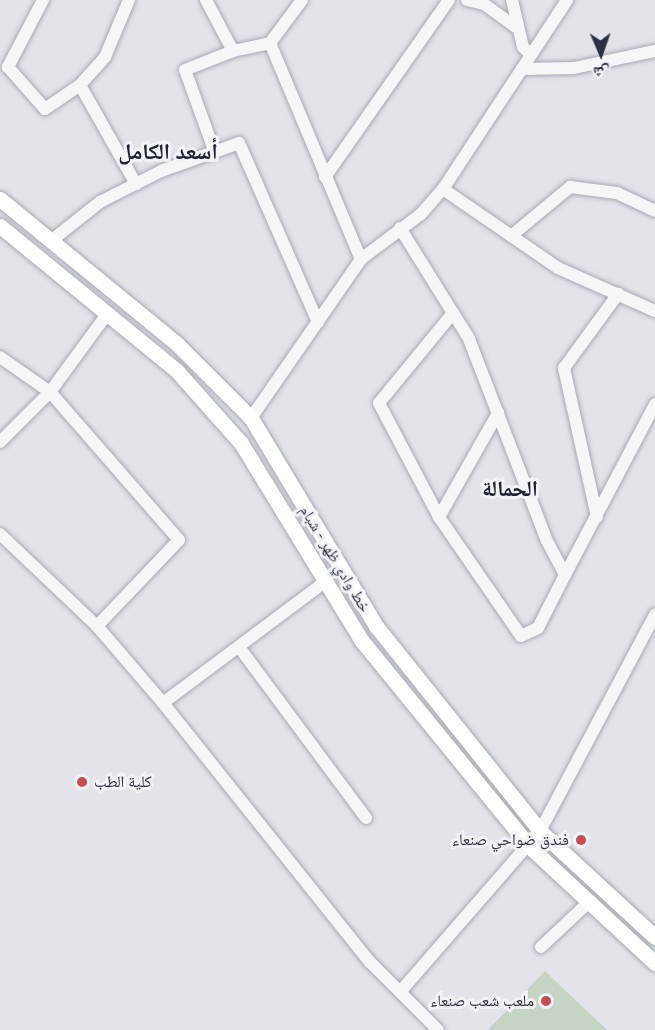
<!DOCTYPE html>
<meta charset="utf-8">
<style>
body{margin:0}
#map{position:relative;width:655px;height:1030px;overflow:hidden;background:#e2e4ea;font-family:Karla,"Noto Naskh Arabic",sans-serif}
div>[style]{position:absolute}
.green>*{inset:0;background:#c6d4c3}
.roads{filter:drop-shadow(0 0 2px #a7aab4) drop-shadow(0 0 2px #a7aab4)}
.minor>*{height:12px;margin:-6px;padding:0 6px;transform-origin:6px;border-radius:6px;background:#f5f6f8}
.major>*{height:15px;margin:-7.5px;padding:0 7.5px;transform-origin:7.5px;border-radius:7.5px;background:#fff}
.dots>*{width:16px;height:16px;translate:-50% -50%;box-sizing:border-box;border:3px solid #f2f3f7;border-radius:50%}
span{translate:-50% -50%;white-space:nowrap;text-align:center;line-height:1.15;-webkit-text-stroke:6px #f2f3f7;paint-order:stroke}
.street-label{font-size:16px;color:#2b3042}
.poi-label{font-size:16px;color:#2b3042}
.left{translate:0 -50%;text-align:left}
.right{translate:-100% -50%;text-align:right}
.district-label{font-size:22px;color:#1d2232;font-weight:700}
.north{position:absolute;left:571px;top:24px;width:60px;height:60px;-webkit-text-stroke:4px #f2f3f7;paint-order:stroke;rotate:178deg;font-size:16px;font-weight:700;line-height:24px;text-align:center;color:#2b3042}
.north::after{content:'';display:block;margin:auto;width:21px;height:27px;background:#2b3042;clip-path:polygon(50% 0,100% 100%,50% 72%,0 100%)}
</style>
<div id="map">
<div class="green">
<div style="clip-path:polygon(545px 971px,607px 1030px,488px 1030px)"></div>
</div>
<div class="roads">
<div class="minor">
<div style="left:43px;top:0;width:76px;rotate:117.6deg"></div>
<div style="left:8px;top:67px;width:56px;rotate:48.6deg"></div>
<div style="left:45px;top:109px;width:42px;rotate:-34.4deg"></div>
<div style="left:80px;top:85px;width:38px;rotate:-48deg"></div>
<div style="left:105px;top:57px;width:62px;rotate:-67.2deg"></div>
<div style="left:206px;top:0;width:58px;rotate:62.1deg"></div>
<div style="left:302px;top:0;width:54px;rotate:126.7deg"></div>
<div style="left:270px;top:43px;width:234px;rotate:67.2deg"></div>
<div style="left:467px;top:0;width:17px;rotate:13deg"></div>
<div style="left:484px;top:4px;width:39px;rotate:36deg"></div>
<div style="left:512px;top:0;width:48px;rotate:76.8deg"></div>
<div style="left:523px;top:47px;width:10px;rotate:45deg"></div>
<div style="left:522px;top:69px;width:52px;rotate:-1.1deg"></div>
<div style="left:574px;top:68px;width:83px;rotate:-11.9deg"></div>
<div style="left:80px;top:85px;width:114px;rotate:60.5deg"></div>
<div style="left:214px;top:150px;width:85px;rotate:-109.9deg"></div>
<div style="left:185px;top:70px;width:52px;rotate:-21.6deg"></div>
<div style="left:233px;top:51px;width:38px;rotate:-12deg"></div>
<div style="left:325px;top:177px;width:216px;rotate:-55deg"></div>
<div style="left:443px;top:189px;width:140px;rotate:34.5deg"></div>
<div style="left:558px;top:268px;width:106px;rotate:23.9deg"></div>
<div style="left:400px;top:228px;width:100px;rotate:58.1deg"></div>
<div style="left:453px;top:313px;width:31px;rotate:58deg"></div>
<div style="left:469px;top:339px;width:217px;rotate:68.9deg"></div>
<div style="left:547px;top:541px;width:38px;rotate:62deg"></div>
<div style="left:565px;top:575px;width:59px;rotate:117deg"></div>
<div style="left:538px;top:628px;width:19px;rotate:155deg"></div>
<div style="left:521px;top:636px;width:145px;rotate:-124.6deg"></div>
<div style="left:439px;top:517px;width:129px;rotate:-117.8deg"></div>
<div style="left:379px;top:403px;width:117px;rotate:-50.6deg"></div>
<div style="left:511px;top:236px;width:77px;rotate:-39.7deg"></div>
<div style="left:570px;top:187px;width:47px;rotate:7.3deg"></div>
<div style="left:617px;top:193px;width:42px;rotate:25.3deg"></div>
<div style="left:51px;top:241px;width:63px;rotate:-38.5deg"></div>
<div style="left:100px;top:202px;width:68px;rotate:-26.9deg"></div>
<div style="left:161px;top:171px;width:83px;rotate:-19.7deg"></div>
<div style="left:239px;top:143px;width:196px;rotate:66.2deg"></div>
<div style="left:0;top:357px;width:61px;rotate:35deg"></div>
<div style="left:50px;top:392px;width:196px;rotate:48.9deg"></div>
<div style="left:179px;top:540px;width:119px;rotate:133.6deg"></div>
<div style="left:251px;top:418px;width:193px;rotate:-55.3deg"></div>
<div style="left:361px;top:259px;width:75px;rotate:-36.9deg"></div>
<div style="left:421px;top:214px;width:33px;rotate:-49deg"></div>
<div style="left:443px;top:189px;width:226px;rotate:-56.7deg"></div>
<div style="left:0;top:442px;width:71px;rotate:-45deg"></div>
<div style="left:50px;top:392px;width:97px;rotate:-53.8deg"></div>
<div style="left:439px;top:517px;width:120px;rotate:-60.4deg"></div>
<div style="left:597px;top:517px;width:153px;rotate:-102.5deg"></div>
<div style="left:564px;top:368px;width:92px;rotate:-53.9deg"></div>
<div style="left:0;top:534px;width:134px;rotate:43.5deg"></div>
<div style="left:97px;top:626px;width:101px;rotate:49.4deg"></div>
<div style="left:163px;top:703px;width:332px;rotate:51.4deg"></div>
<div style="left:370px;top:962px;width:96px;rotate:45deg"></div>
<div style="left:565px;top:575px;width:193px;rotate:-62.2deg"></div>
<div style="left:239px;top:647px;width:213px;rotate:53.4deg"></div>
<div style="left:163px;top:703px;width:202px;rotate:-36.8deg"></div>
<div style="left:541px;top:947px;width:66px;rotate:-43.2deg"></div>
<div style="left:400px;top:992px;width:213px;rotate:-49deg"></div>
<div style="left:540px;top:831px;width:245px;rotate:-62deg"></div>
</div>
<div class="major">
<div style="left:0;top:199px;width:229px;rotate:39.3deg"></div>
<div style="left:177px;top:344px;width:105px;rotate:45deg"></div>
<div style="left:251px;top:418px;width:243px;rotate:59deg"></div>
<div style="left:376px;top:626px;width:263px;rotate:51.3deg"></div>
<div style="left:540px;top:831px;width:156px;rotate:42.7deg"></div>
<div style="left:0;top:226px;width:229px;rotate:39.3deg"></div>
<div style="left:177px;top:371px;width:96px;rotate:48.4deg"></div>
<div style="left:241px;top:443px;width:232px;rotate:58.6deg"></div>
<div style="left:362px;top:641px;width:264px;rotate:50.8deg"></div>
<div style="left:529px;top:846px;width:172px;rotate:42.9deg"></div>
</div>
</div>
<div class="dots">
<div style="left:82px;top:782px;background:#ca4c51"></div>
<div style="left:581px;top:840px;background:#ca4c51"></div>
<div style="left:546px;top:1001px;background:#ca4c51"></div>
</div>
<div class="street-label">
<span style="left:335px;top:559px;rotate:59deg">خط وادي ظهر - شبام</span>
</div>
<div class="poi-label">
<span class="left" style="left:94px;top:782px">كلية الطب</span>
<span class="right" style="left:569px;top:840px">فندق ضواحي صنعاء</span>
<span class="right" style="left:534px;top:1001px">ملعب شعب صنعاء</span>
</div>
<div class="district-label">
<span style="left:168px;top:153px">أسعد الكامل</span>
<span style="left:510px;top:490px">الحمالة</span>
</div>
<div class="north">ش</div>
</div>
